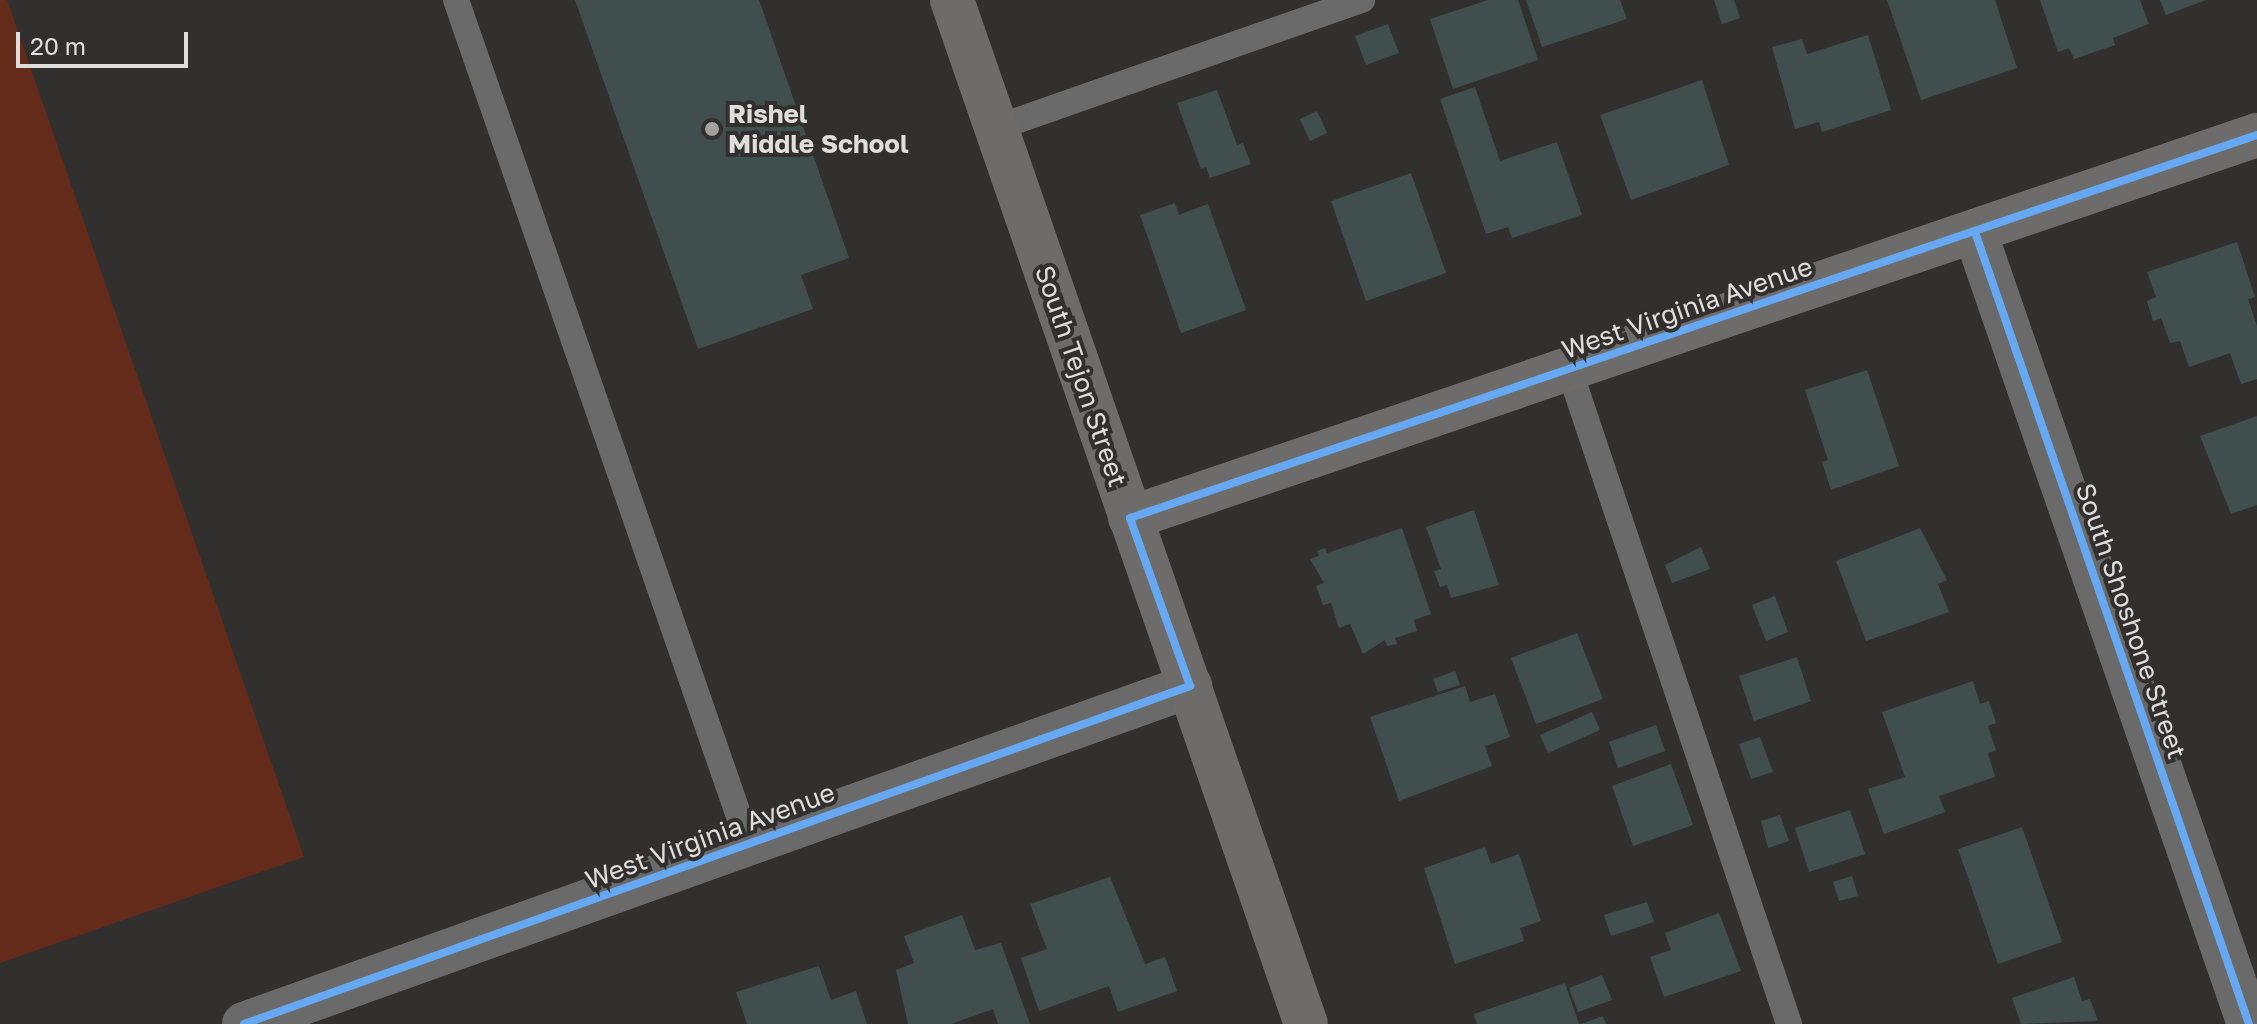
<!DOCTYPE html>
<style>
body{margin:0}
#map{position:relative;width:2257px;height:1024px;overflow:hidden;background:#31302f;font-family:"Golos Text",sans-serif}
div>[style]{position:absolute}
.green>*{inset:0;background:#652b1a}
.building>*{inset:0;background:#404f4d}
.lane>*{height:26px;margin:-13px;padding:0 13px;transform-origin:13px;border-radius:13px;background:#6a6a6a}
.street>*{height:44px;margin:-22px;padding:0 22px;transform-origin:22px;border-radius:22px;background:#6a6a6a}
.secondary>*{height:44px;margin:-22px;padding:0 22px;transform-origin:22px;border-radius:22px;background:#6d6c6b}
.cycleway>*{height:8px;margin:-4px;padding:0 4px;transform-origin:4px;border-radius:4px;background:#66a8f1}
.dots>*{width:22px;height:22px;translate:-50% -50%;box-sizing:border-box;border:4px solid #322f2e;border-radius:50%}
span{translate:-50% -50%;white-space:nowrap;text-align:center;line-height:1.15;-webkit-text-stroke:8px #322f2e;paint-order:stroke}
.poi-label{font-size:26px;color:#e0dedd;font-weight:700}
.left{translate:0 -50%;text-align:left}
.street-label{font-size:26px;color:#e0dedd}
.scale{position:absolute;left:16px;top:32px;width:172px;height:36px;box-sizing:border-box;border:4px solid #e0dedd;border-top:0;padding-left:10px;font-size:24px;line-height:28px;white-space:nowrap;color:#e0dedd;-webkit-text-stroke:6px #322f2e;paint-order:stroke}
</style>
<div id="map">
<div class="green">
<div style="clip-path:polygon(0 0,7px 0,304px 857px,0 963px)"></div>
</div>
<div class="building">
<div style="clip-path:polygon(575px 0,759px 0,849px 258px,801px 275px,813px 309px,698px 349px)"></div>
<div style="clip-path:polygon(1488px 0,1518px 0,1538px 60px,1453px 89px,1430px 19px)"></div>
<div style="clip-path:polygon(1526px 0,1620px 0,1627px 19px,1542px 47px)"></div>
<div style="clip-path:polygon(1714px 0,1734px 0,1740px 18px,1722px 24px)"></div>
<div style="clip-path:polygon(1887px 0,1995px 0,2017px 68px,1921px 100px)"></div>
<div style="clip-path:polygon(2040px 0,2140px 0,2149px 24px,2113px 38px,2115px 45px,2074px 59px,2069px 48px,2058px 52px)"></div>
<div style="clip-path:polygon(2160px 0,2206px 0,2166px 15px)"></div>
<div style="clip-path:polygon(1388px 24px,1399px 53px,1366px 65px,1355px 36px)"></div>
<div style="clip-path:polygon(1868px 35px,1891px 110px,1822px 132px,1819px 122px,1795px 129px,1772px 47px,1802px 39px,1807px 54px)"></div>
<div style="clip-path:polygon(1702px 80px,1729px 165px,1631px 200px,1600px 115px)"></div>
<div style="clip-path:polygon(1475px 87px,1500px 161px,1557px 142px,1582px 215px,1512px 238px,1508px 227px,1486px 234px,1440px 99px)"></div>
<div style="clip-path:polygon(1217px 90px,1237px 145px,1243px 143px,1251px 164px,1210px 178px,1206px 167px,1201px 169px,1177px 103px)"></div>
<div style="clip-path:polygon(1317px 111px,1327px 133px,1310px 141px,1300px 119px)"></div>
<div style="clip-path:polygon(1411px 173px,1446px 273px,1366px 301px,1331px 201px)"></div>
<div style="clip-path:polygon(1175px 203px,1179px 215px,1208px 204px,1246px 310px,1181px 333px,1140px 215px)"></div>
<div style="clip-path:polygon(2237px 242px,2255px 297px,2248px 299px,2257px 326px,2257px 379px,2241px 384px,2230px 353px,2189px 367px,2180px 341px,2170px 343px,2161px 318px,2153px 321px,2147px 301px,2156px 297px,2147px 272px)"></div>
<div style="clip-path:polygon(1867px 370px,1899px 466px,1831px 490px,1822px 462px,1828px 460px,1805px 390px)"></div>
<div style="clip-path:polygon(2257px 416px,2257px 505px,2231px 514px,2200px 436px)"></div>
<div style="clip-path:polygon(1474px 510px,1499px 585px,1451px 598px,1447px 585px,1440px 587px,1434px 571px,1441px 569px,1426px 527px)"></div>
<div style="clip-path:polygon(1402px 528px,1431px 614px,1414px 620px,1417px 631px,1395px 638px,1397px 644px,1387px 646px,1385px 640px,1363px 654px,1350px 624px,1339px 628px,1331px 603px,1323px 605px,1316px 586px,1324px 583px,1310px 559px,1319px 556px,1317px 551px,1325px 548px,1327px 553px)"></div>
<div style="clip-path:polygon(1920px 528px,1947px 580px,1938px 584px,1949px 612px,1866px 641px,1836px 561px)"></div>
<div style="clip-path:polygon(1701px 547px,1710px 569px,1672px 583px,1665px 565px)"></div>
<div style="clip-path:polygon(1775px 596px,1788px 632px,1766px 641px,1752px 605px)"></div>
<div style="clip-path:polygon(1577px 633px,1603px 699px,1536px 724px,1511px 658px)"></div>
<div style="clip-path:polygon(1797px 657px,1811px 701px,1754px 721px,1739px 676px)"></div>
<div style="clip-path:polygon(1455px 671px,1460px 685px,1438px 692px,1433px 679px)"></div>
<div style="clip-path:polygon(1973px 681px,1980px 704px,1989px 701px,1996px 723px,1988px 726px,1996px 750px,1988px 753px,1995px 777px,1939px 796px,1945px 812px,1884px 834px,1868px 789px,1905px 777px,1882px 712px)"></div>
<div style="clip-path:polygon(1465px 686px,1470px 702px,1495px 694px,1510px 737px,1485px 746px,1492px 766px,1399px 801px,1370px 717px)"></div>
<div style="clip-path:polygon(1592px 712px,1600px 730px,1548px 753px,1540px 735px)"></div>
<div style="clip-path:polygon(1656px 725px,1665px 751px,1618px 768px,1609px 742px)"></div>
<div style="clip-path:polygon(1760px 737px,1773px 772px,1751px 779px,1739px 744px)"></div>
<div style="clip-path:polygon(1671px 764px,1693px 825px,1633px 846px,1612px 786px)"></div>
<div style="clip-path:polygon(1850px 810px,1865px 854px,1809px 872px,1795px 828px)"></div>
<div style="clip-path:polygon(1780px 815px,1789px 841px,1768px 848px,1761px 821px)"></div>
<div style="clip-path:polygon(2022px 827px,2062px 942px,1998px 964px,1958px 849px)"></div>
<div style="clip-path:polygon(1485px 847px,1491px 864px,1519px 854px,1541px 921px,1520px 928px,1524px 941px,1455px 964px,1424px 868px)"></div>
<div style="clip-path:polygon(1852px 876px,1858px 896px,1839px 901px,1833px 882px)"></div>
<div style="clip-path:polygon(1110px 877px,1145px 964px,1165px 957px,1177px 991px,1118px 1012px,1109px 986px,1039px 1011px,1021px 958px,1047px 949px,1030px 904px)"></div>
<div style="clip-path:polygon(1647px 902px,1654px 922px,1611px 936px,1604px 915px)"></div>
<div style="clip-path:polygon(1719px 913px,1741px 971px,1664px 997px,1650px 957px,1671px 950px,1665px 933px)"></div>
<div style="clip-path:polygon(962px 915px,975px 950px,1001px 943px,1030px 1024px,998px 1024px,993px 1009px,951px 1024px,908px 1024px,896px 970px,914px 963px,904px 936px)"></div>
<div style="clip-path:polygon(819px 966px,831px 1000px,856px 991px,867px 1024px,747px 1024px,736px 992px)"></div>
<div style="clip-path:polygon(1602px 975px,1612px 1000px,1578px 1012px,1569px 988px)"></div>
<div style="clip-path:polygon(2074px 977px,2082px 1001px,2090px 999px,2098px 1021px,2021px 1024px,2012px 998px)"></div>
<div style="clip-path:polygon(1565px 983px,1579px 1024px,1477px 1024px,1474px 1014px)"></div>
<div style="clip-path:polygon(1603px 1016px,1606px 1024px,1581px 1024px)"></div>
</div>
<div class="lane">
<div style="left:456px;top:0;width:894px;rotate:70.88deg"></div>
<div style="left:996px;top:128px;width:388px;rotate:-19.3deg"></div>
<div style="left:1569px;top:369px;width:691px;rotate:71.43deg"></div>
</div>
<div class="street">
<div style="left:1975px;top:232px;width:838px;rotate:70.92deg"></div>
<div style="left:244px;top:1024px;width:1005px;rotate:-19.66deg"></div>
</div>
<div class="secondary">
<div style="left:952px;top:0;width:1083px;rotate:70.93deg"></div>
<div style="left:1130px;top:518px;width:1190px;rotate:-18.77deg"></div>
</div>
<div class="cycleway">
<div style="left:1975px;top:232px;width:838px;rotate:70.92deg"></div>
<div style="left:244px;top:1024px;width:1005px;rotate:-19.66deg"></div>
<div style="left:1190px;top:686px;width:178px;rotate:-109.7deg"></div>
<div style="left:1130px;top:518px;width:1190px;rotate:-18.77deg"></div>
</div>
<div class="dots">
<div style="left:712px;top:129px;background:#a3a1a0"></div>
</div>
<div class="poi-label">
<span class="left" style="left:728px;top:129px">Rishel<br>Middle School</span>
</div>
<div class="street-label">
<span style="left:1687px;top:308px;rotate:-19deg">West Virginia Avenue</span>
<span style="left:1081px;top:376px;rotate:71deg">South Tejon Street</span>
<span style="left:2131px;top:621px;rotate:71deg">South Shoshone Street</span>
<span style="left:710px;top:836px;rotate:-20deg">West Virginia Avenue</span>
</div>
<div class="scale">20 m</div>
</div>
